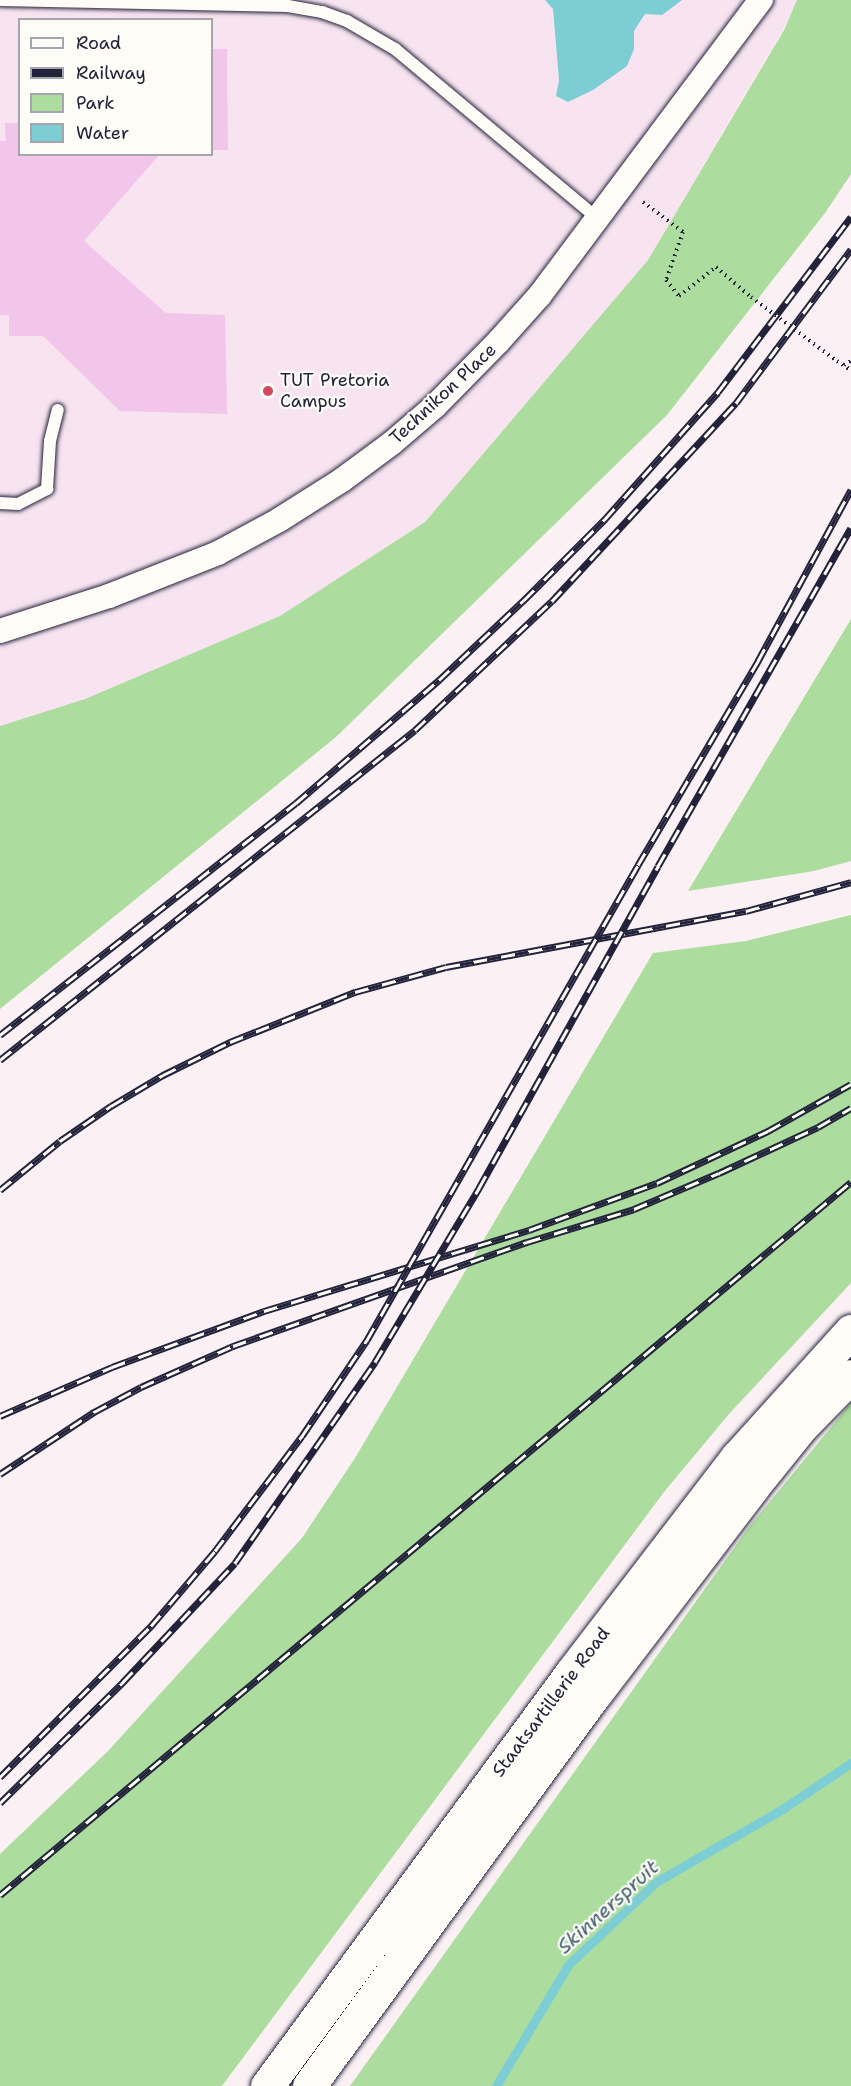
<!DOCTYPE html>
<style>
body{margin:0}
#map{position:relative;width:851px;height:2086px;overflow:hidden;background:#fbf1f4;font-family:"Shantell Sans",sans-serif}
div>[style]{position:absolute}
.built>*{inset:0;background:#f8e4f1}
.green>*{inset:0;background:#acdd9e}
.water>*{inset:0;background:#7dced4}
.stream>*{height:9px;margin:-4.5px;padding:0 4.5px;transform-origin:4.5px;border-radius:4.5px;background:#7dced4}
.building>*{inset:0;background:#f2c5ea}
.path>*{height:4px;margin-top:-2px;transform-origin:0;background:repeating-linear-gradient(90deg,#22223b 0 1.5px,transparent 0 6px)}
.roads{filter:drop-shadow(0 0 2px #22223b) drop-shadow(0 0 2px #22223b)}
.lane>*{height:12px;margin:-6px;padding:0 6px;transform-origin:6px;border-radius:6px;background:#fdfcf7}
.street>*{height:24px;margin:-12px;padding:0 12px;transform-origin:12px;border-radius:12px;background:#fdfcf7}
.secondary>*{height:33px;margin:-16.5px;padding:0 16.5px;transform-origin:16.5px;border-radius:16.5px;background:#fdfcf7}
.rail>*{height:7px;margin-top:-3.5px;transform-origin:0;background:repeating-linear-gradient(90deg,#fdfcf7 0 14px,#22223b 0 28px);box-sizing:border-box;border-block:2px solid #22223b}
.path-bridge>*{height:4px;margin-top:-2px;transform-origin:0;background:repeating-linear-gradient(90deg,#22223b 0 1.5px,transparent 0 6px)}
.dots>*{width:16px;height:16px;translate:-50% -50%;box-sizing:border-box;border:3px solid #fdfcf7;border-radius:50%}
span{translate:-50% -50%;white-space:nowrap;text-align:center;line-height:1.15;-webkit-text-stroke:4.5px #fdfcf7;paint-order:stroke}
.poi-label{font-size:18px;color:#22223b}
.left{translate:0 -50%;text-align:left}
.street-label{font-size:18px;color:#22223b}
.water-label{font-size:20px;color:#425e71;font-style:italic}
.legend{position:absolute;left:18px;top:18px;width:195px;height:138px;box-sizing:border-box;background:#fdfcf7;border:2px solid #a5a5ac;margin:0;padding:8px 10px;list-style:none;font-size:18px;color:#22223b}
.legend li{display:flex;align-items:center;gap:12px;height:30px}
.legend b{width:30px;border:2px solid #a5a5ac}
</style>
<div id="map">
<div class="built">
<div style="clip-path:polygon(evenodd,0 0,800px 0,648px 260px,425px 522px,280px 616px,85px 699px,0 726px,0 0,20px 20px,212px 20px,212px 154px,20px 154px,20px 20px)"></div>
</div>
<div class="green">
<div style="clip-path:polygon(797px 0,851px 0,851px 174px,825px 213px,667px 415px,336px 737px,0 1009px,0 726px,85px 699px,280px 616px,425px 522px,648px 260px,784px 30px)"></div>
<div style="clip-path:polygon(851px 619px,851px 861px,814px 871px,688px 891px)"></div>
<div style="clip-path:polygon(851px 915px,851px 1283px,729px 1414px,664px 1492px,222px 2086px,0 2086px,0 1854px,108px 1751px,302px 1538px,355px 1458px,653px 953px,746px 941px)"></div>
<div style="clip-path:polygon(851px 1403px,851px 2086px,350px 2086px,749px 1527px)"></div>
</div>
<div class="water">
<div style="clip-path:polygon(545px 0,682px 0,662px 15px,645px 14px,634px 31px,634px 49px,627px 66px,593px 90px,568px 102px,556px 96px,559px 80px,553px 9px)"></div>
</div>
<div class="stream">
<div style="left:496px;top:2086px;width:141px;rotate:-59.2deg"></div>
<div style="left:568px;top:1965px;width:121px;rotate:-43.3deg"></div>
<div style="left:656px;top:1882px;width:148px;rotate:-30deg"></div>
<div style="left:784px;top:1808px;width:81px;rotate:-33.9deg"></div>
</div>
<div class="building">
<div style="clip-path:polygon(212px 49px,227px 49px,228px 150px,212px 150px)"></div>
<div style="clip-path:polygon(5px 123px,20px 123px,20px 154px,160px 154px,84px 241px,166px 313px,225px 315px,227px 414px,120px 411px,43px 336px,9px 336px,9px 315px,0 315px,0 141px,6px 141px)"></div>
</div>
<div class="path">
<div style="left:643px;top:202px;width:50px;rotate:36.9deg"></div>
<div style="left:683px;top:232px;width:51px;rotate:109.5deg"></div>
<div style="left:666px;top:280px;width:21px;rotate:51deg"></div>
<div style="left:679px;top:296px;width:47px;rotate:-38.1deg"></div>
<div style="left:716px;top:267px;width:46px;rotate:40.6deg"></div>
<div style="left:837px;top:361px;width:17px;rotate:33deg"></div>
<div style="left:844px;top:365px;width:8px;rotate:-30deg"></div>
</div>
<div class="roads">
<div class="lane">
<div style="left:1px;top:0;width:287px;rotate:1.2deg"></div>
<div style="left:288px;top:6px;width:35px;rotate:10deg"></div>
<div style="left:322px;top:12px;width:27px;rotate:20deg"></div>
<div style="left:347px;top:21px;width:56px;rotate:30.3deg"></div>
<div style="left:395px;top:49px;width:265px;rotate:39.9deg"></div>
<div style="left:0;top:503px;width:18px;rotate:3deg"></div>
<div style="left:18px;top:504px;width:33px;rotate:-27deg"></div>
<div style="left:47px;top:489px;width:48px;rotate:-86.4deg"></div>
<div style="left:50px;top:441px;width:32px;rotate:-76deg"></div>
</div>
<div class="street">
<div style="left:0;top:631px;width:114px;rotate:-17.8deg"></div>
<div style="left:109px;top:596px;width:117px;rotate:-21.5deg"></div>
<div style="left:218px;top:553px;width:69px;rotate:-28.4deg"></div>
<div style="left:279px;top:520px;width:75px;rotate:-32.4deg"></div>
<div style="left:342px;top:480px;width:62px;rotate:-36.5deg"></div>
<div style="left:392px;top:443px;width:57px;rotate:-40.7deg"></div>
<div style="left:435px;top:406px;width:90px;rotate:-45.5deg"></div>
<div style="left:498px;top:342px;width:63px;rotate:-48.2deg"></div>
<div style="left:540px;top:295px;width:369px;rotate:-53.2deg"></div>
</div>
<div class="secondary">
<div style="left:267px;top:2086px;width:514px;rotate:-53.62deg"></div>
<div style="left:572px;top:1672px;width:271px;rotate:-52.5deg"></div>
<div style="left:737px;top:1457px;width:170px;rotate:-47.9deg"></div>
<div style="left:309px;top:2086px;width:487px;rotate:-53.9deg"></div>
<div style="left:596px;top:1693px;width:258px;rotate:-52.7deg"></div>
<div style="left:752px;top:1488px;width:78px;rotate:-51.2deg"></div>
<div style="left:801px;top:1427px;width:71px;rotate:-45.6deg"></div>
</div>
</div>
<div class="rail">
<div style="left:0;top:1035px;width:376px;rotate:-38.1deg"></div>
<div style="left:296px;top:803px;width:189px;rotate:-40.7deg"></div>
<div style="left:439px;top:680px;width:117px;rotate:-43.3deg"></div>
<div style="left:524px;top:600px;width:115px;rotate:-45deg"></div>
<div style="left:605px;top:519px;width:170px;rotate:-48.3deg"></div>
<div style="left:718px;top:392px;width:220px;rotate:-52.8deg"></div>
<div style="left:0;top:1060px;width:530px;rotate:-38.49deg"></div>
<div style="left:415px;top:730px;width:188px;rotate:-43.3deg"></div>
<div style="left:552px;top:601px;width:270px;rotate:-47.1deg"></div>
<div style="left:736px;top:403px;width:192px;rotate:-53.2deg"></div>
<div style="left:0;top:1190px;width:77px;rotate:-39.2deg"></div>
<div style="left:60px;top:1141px;width:62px;rotate:-34.5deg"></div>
<div style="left:111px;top:1106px;width:61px;rotate:-30.8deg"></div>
<div style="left:163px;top:1075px;width:75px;rotate:-26.2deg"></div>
<div style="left:230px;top:1042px;width:135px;rotate:-21.8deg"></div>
<div style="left:355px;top:992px;width:94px;rotate:-15.4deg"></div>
<div style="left:446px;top:967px;width:305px;rotate:-10.6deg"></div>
<div style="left:746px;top:911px;width:109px;rotate:-15.4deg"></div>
<div style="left:0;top:1416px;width:122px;rotate:-23.6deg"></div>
<div style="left:112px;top:1367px;width:162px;rotate:-20.2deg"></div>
<div style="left:264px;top:1311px;width:277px;rotate:-17deg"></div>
<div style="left:529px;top:1230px;width:136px;rotate:-20.2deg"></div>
<div style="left:657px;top:1183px;width:123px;rotate:-25.1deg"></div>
<div style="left:768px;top:1131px;width:95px;rotate:-29.5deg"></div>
<div style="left:0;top:1474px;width:113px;rotate:-33.4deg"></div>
<div style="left:94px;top:1412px;width:53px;rotate:-28deg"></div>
<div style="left:141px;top:1387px;width:101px;rotate:-24deg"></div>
<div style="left:233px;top:1346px;width:312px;rotate:-19.5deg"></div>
<div style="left:527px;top:1242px;width:112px;rotate:-17.1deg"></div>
<div style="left:634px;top:1209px;width:92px;rotate:-23deg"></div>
<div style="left:719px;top:1173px;width:109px;rotate:-24.9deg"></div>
<div style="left:818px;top:1127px;width:38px;rotate:-30deg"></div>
<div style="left:0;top:1777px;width:214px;rotate:-45deg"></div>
<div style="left:151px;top:1626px;width:99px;rotate:-49.5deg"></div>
<div style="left:215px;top:1551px;width:144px;rotate:-52.9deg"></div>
<div style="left:302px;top:1436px;width:116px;rotate:-55.9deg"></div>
<div style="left:367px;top:1340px;width:547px;rotate:-60.29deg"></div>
<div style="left:638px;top:865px;width:237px;rotate:-59.5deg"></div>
<div style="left:758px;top:661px;width:195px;rotate:-61.5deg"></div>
<div style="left:0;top:1803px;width:173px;rotate:-44.5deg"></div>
<div style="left:123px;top:1682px;width:163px;rotate:-46.7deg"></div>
<div style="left:235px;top:1563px;width:245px;rotate:-55.1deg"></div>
<div style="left:375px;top:1362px;width:203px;rotate:-59.1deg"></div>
<div style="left:479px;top:1188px;width:368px;rotate:-60.9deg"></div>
<div style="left:658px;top:866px;width:389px;rotate:-60.3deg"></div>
<div style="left:0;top:1895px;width:1110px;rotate:-39.96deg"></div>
</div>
<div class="path-bridge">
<div style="left:751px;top:297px;width:107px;rotate:36.7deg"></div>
</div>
<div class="dots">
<div style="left:268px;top:391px;background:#d1495b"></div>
</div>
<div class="poi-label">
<span class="left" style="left:280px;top:391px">TUT Pretoria<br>Campus</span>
</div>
<div class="street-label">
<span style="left:443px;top:394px;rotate:-43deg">Technikon Place</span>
<span style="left:551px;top:1702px;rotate:-53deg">Staatsartillerie Road</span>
</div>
<div class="water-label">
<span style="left:608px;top:1907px;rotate:-42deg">Skinnerspruit</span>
</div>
<ul class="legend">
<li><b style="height:8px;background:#fdfcf7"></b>Road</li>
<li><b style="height:8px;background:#22223b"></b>Railway</li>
<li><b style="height:16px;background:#acdd9e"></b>Park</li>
<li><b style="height:16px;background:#7dced4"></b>Water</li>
</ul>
</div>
